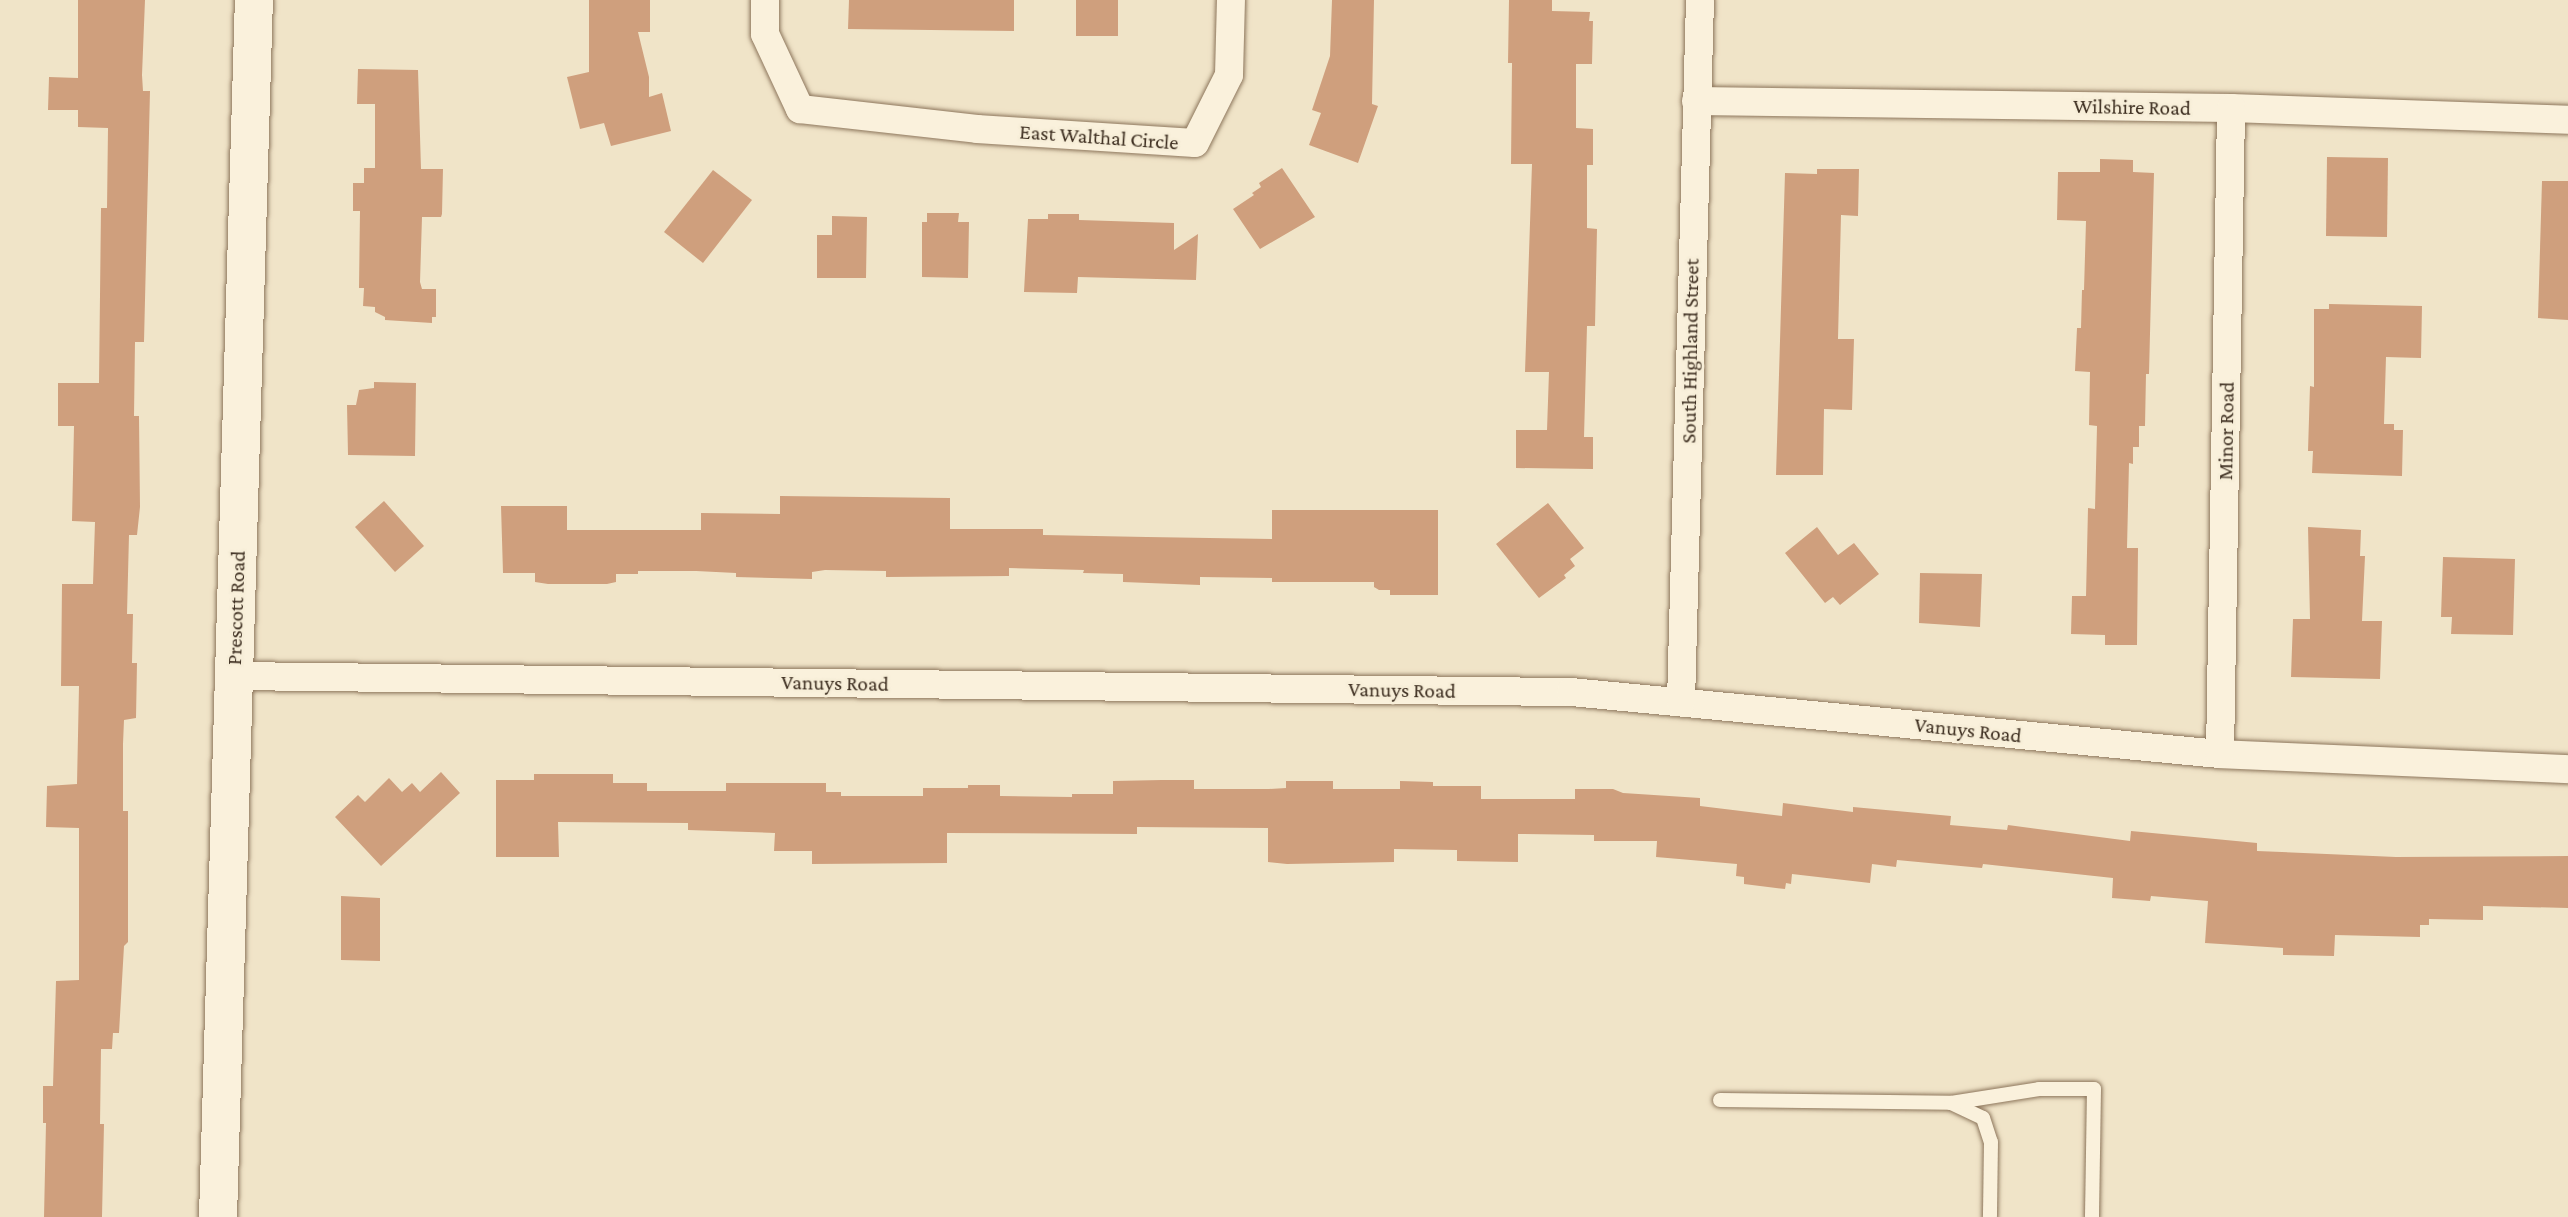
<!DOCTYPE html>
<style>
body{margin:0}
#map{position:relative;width:2568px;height:1217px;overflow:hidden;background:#f0e4c8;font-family:"Crimson Pro",serif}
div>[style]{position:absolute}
.building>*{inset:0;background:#cf9f7d}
.roads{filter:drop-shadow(0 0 2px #8d765c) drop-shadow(0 0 2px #8d765c)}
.service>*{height:14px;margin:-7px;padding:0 7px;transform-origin:7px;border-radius:7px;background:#faf1dc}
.minor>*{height:28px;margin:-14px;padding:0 14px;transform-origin:14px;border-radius:14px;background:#faf1dc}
.secondary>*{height:38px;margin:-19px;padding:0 19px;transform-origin:19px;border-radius:19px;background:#faf1dc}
span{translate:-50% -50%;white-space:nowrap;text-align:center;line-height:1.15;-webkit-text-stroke:5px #f7eed8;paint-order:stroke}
.street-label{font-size:21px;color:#3d2e20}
</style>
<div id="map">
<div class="building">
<div style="clip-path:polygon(78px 0,145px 0,142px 75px,143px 91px,150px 91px,144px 342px,135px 342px,134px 416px,139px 416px,140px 507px,137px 535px,129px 535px,127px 614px,133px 614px,132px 663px,137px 663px,136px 718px,124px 720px,123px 744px,123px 811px,128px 811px,128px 942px,124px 946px,119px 1033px,113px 1033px,112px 1049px,101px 1049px,100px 1124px,104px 1124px,102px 1217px,44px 1217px,46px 1123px,43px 1123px,43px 1086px,53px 1086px,56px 981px,79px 980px,79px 828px,46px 827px,47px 786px,77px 784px,79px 686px,61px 686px,62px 584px,93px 584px,95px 522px,72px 521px,74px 426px,58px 426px,58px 383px,99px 383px,101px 208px,107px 208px,108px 128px,78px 127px,78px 110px,48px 110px,49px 77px,78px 78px)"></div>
<div style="clip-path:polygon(589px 0,650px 0,650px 32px,638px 32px,649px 77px,649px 97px,662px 93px,671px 131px,611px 146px,604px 123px,580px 129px,567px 77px,589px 72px)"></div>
<div style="clip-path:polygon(849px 0,1014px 0,1014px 31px,848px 29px)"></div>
<div style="clip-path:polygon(1076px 0,1118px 0,1118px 36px,1076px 36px)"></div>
<div style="clip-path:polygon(1332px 0,1374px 0,1372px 104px,1378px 106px,1358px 163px,1309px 145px,1321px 113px,1312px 110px,1330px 56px)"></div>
<div style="clip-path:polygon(1509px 0,1552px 0,1552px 11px,1590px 12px,1589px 21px,1593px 21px,1592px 64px,1576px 64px,1576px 128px,1593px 129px,1593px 165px,1587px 165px,1587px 228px,1597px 229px,1595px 326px,1587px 326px,1584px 437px,1593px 437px,1593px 469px,1516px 468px,1516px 430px,1547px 430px,1549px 372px,1525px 372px,1532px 164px,1511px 164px,1512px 63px,1508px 63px)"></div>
<div style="clip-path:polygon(358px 69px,418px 70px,421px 169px,443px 169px,442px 214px,441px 217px,422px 217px,420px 282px,422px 289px,436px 289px,436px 317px,432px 317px,432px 323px,385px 320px,385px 317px,375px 312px,375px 307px,363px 306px,364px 288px,359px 288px,360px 211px,353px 211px,353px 183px,364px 183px,364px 168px,375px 168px,375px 104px,357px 104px)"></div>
<div style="clip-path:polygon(2327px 157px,2388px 158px,2387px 237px,2326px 236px)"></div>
<div style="clip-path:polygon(2100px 159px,2133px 160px,2133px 172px,2154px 173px,2149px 374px,2146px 374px,2145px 426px,2139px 426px,2139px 447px,2133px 447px,2133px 464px,2129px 463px,2127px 548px,2138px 548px,2137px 645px,2105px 645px,2105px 635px,2071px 634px,2072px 596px,2086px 596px,2088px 508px,2095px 509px,2097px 426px,2089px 425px,2090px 372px,2075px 371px,2077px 328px,2081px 328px,2082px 290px,2084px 290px,2086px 221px,2057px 220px,2058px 172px,2100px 172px)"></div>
<div style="clip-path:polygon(1282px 168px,1315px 217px,1260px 249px,1233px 209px,1254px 195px,1252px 193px,1261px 187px,1259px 183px)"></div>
<div style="clip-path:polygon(1817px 169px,1859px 169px,1858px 216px,1841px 215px,1838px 339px,1854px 339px,1852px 410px,1824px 409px,1823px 475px,1776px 475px,1785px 173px,1817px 174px)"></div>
<div style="clip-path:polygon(713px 170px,752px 200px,703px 263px,664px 232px)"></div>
<div style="clip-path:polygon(2542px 181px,2568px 181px,2568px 320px,2538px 318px)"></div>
<div style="clip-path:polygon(927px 213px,959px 213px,958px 222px,969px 222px,968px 278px,922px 277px,922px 222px,927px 222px)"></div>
<div style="clip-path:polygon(1048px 214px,1079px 214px,1079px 220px,1174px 223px,1174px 250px,1198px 234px,1196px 280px,1078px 277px,1077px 293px,1024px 292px,1028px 219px,1048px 219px)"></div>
<div style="clip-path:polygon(832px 216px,867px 217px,866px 278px,817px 278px,817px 235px,832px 235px)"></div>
<div style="clip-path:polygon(2329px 304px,2422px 306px,2421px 358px,2386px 357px,2384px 424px,2394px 424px,2394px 430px,2403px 430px,2402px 476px,2312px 473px,2313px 451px,2308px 451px,2310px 386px,2314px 387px,2314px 309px,2329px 309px)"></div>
<div style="clip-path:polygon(374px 382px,416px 383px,415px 456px,348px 455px,347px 405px,356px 405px,359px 390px,374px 388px)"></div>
<div style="clip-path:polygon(780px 496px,950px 498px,950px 529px,1043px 529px,1043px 535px,1147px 537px,1272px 539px,1272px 510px,1438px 510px,1438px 595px,1390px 595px,1390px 590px,1379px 590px,1374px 587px,1374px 582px,1272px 582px,1272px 578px,1200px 577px,1200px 585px,1123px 582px,1123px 574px,1083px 573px,1084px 570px,1009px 568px,1009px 576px,886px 577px,886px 571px,825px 570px,812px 572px,812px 579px,736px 577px,736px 573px,696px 571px,638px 571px,638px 574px,616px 574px,616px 582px,607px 584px,548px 584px,535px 582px,535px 573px,503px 573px,501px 506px,567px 506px,567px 530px,701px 530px,701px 513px,780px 514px)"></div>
<div style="clip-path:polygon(384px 501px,424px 546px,395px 572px,355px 527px)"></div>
<div style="clip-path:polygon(1548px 503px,1584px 548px,1570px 559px,1575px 566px,1564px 575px,1566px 578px,1539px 598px,1496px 544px)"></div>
<div style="clip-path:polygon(1817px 527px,1838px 555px,1854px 543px,1879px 574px,1840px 605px,1833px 597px,1825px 603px,1785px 553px)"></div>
<div style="clip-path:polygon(2308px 527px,2361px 530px,2360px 556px,2365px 556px,2362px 621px,2382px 621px,2380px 679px,2291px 677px,2293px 619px,2310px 619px)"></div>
<div style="clip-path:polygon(2443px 557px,2515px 559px,2513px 635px,2451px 634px,2452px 617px,2441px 617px)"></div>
<div style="clip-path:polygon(1920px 573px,1982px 574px,1980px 627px,1919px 623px)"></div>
<div style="clip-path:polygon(441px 772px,460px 793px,381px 866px,335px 817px,358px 795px,365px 802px,389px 778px,402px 792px,412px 783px,420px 792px)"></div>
<div style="clip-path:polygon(534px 774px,613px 774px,613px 783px,647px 783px,647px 791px,726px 791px,726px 783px,826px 783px,826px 792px,841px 792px,841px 796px,923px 796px,923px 788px,968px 788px,968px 785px,1000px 785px,1000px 796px,1072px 797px,1072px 794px,1113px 794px,1113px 781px,1162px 780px,1194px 780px,1194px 789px,1269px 789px,1286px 788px,1286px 781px,1333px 781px,1333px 789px,1400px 789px,1400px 781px,1433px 782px,1433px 786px,1481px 786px,1481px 799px,1575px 799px,1575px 789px,1613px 789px,1623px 793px,1700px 798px,1700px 806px,1782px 816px,1783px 803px,1853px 812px,1853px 807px,1951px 816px,1950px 825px,2007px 830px,2008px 825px,2130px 841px,2131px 831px,2257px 843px,2257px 851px,2396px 857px,2568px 856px,2568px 908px,2483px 906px,2483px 920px,2429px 919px,2429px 925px,2420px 925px,2420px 937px,2335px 935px,2334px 956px,2283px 955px,2283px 948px,2205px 943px,2208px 901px,2151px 896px,2150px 901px,2112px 898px,2113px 878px,1983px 864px,1982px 868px,1897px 860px,1896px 867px,1872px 864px,1870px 883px,1792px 874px,1791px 884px,1786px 883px,1785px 889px,1744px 884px,1744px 877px,1736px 876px,1737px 864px,1656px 857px,1657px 841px,1594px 841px,1594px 835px,1518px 834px,1518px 862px,1457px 861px,1457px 850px,1394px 849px,1394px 862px,1287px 864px,1268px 862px,1268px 828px,1137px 827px,1137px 834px,947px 833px,947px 863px,812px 864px,812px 851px,774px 851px,775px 833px,688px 830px,688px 823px,558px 822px,559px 857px,496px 857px,496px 780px,534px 780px)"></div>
<div style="clip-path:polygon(341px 896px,380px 898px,380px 961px,341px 960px)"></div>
</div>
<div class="roads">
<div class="service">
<div style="left:1720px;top:1100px;width:231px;rotate:0.7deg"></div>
<div style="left:1951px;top:1103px;width:35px;rotate:25deg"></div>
<div style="left:1983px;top:1118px;width:25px;rotate:72deg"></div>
<div style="left:1991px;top:1142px;width:75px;rotate:90.8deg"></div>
<div style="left:1951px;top:1103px;width:89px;rotate:-9deg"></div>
<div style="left:2039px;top:1089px;width:55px"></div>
<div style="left:2094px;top:1089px;width:128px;rotate:90.9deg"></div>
</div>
<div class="minor">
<div style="left:765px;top:0;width:34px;rotate:90deg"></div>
<div style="left:765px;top:34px;width:83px;rotate:65deg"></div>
<div style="left:800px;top:109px;width:178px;rotate:6.4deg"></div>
<div style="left:977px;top:129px;width:218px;rotate:3.7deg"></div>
<div style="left:1195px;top:143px;width:76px;rotate:-63.4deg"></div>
<div style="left:1229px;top:75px;width:75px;rotate:-88.5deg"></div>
<div style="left:1696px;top:101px;width:535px;rotate:0.75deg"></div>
<div style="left:2231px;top:108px;width:337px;rotate:2deg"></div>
<div style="left:233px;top:676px;width:1338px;rotate:0.69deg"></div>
<div style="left:1571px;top:692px;width:652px;rotate:5.46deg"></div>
<div style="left:2220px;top:754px;width:348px;rotate:2.5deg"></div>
<div style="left:1681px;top:702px;width:702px;rotate:-88.45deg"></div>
<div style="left:2220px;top:754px;width:646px;rotate:-89.02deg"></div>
</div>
<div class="secondary">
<div style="left:218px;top:1217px;width:1218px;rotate:-88.31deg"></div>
</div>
</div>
<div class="street-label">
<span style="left:2132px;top:107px;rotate:1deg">Wilshire Road</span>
<span style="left:1099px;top:137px;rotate:4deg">East Walthal Circle</span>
<span style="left:1690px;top:351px;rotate:-89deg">South Highland Street</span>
<span style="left:2226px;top:431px;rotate:-89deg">Minor Road</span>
<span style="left:236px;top:608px;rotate:-88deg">Prescott Road</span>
<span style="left:835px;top:683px;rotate:1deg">Vanuys Road</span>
<span style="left:1402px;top:690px;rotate:1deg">Vanuys Road</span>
<span style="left:1968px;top:730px;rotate:6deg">Vanuys Road</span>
</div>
</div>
